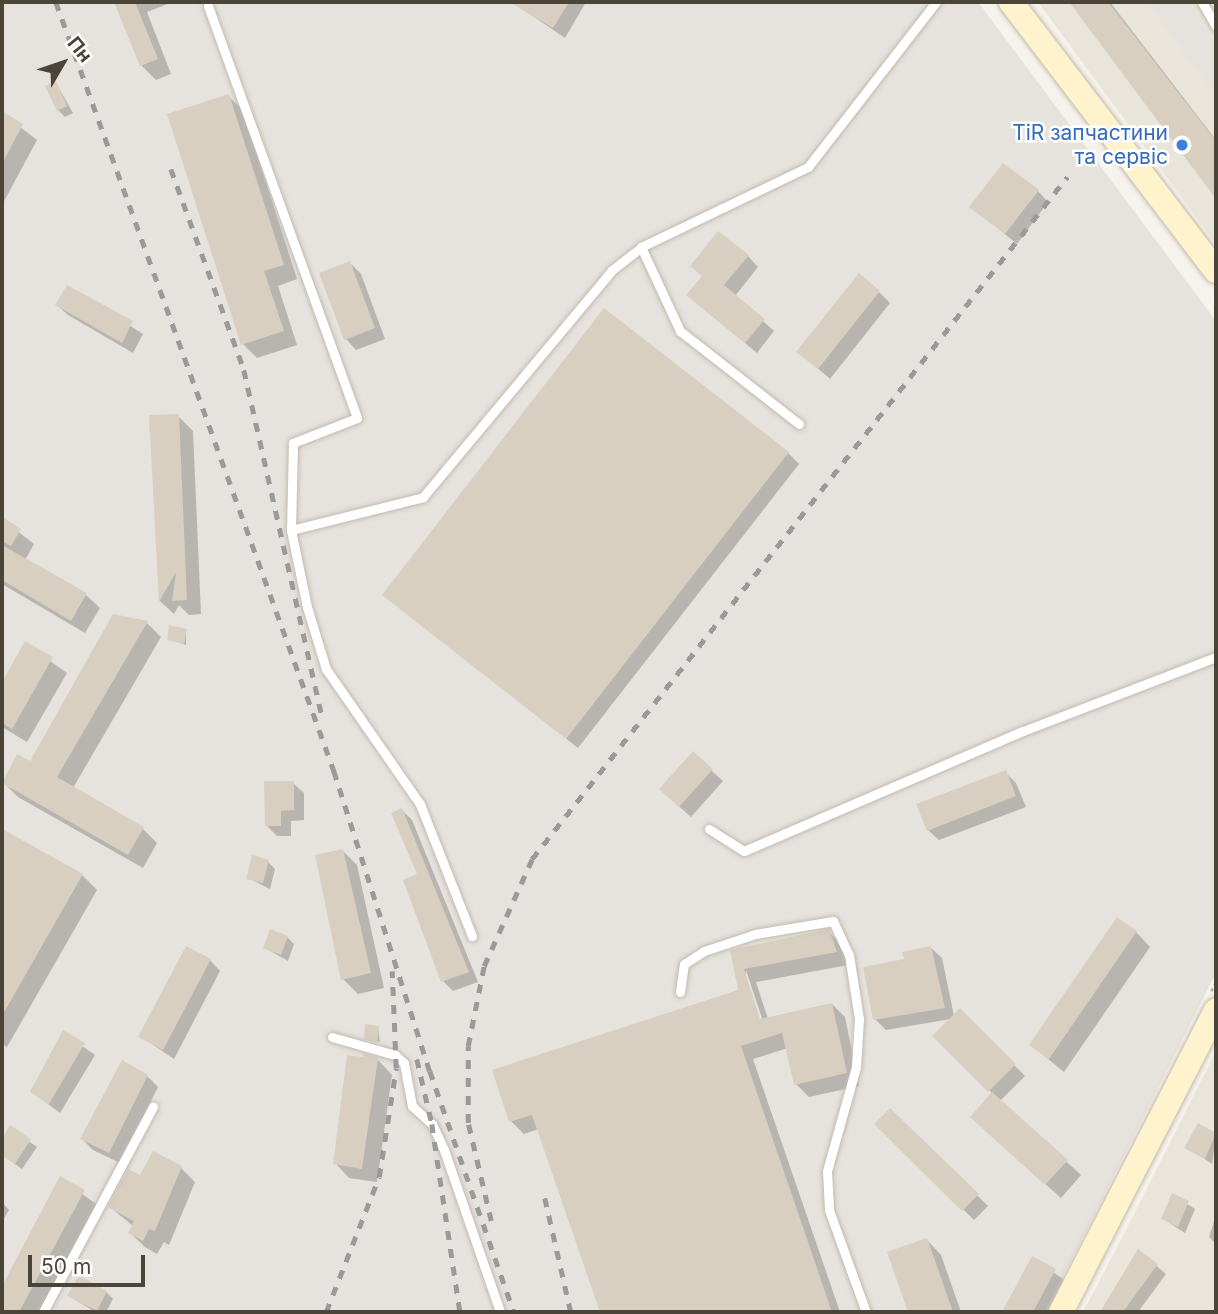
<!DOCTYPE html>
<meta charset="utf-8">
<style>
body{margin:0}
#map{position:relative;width:1218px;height:1314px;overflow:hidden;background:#f6f3ec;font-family:Inter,sans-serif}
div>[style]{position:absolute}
.residential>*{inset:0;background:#eae5da}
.industrial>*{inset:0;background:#e6e2dd}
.shadow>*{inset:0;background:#0003}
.building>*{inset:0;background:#d8cfc1}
.path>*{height:2.5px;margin-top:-1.25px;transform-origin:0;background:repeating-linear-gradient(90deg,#c4b79f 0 3.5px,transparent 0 7px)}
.roads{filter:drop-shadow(0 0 2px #c2bbae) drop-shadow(0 0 2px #c2bbae)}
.lane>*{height:9px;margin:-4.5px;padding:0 4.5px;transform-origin:4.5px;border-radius:4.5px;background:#fff}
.secondary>*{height:24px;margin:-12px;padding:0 12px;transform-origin:12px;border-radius:12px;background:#fff3cd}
.rail>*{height:4.5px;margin-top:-2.25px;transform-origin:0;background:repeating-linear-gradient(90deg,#9a9a9a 0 9px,transparent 0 18px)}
.dots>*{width:19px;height:19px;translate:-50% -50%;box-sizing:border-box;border:4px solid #fff;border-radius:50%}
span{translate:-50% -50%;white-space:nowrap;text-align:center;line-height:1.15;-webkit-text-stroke:5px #fff;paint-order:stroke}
.shop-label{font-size:21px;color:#366cbe}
.right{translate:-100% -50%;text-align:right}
.frame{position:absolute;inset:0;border:4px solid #4b4439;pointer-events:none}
.north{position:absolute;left:28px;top:28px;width:70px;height:70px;-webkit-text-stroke:5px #fff;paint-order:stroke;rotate:51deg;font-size:19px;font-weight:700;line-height:28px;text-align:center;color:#4b4439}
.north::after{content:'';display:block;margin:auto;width:24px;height:32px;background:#4b4439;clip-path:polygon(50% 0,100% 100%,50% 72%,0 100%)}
.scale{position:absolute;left:28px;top:1255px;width:117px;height:32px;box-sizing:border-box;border:4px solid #4b4439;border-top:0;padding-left:9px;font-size:21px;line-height:24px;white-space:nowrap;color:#4b4439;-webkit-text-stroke:5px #fff;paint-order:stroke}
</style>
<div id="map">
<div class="residential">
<div style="clip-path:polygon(1038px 2px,1216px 2px,1216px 244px)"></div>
<div style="clip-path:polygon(1216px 1051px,1216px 1312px,1083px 1312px,1124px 1234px)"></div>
</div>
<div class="industrial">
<div style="clip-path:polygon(2px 2px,978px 2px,1216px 321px,1216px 973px,1045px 1312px,2px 1312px)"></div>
<div style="clip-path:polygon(1147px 2px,1188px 2px,1216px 44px,1216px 96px)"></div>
</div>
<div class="shadow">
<div style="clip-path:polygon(116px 2px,173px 2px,147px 12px,171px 74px,156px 80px,141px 65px)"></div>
<div style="clip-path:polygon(512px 2px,586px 2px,565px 38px)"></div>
<div style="clip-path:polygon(1071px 2px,1110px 2px,1216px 140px,1216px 195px)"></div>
<div style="clip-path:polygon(56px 83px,73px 113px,65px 117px,58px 110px)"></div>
<div style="clip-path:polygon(228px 96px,243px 110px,297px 279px,278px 286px,297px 345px,257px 358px,243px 344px)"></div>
<div style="clip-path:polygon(2px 113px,37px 140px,2px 205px)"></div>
<div style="clip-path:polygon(1038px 191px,1048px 202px,1017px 244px,972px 207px)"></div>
<div style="clip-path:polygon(748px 256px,758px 267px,735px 296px,774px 331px,757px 353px,699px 305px)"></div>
<div style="clip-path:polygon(350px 263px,361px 274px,385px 339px,356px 350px,346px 339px)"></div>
<div style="clip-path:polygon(68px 287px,143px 334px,133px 353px,68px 315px,57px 305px)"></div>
<div style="clip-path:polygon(879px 292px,890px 303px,830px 379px,799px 352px)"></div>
<div style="clip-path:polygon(178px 416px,193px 431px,201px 614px,189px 615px,179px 605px,174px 614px,160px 601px,151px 417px)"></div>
<div style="clip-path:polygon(788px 453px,799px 464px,578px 748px,384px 595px)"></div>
<div style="clip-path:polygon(2px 519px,34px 544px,25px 560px,86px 595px,100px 608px,85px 633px,2px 584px)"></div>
<div style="clip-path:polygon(147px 623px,161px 637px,73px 788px,142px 828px,157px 843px,143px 868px,18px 797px,3px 782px,30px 764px)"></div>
<div style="clip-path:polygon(186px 630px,186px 645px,169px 639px)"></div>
<div style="clip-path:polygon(26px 644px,67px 673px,27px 742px,2px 727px,2px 686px)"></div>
<div style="clip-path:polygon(693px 754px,723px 781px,691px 817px,672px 800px)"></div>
<div style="clip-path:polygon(1005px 772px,1016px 783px,1026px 807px,939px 840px,928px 830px)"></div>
<div style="clip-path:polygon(293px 783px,304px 793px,304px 820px,291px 821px,291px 836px,277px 836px,267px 826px)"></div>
<div style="clip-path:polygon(402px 810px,412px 820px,478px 982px,453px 991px,443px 981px)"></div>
<div style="clip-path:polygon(6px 833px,82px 875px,97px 890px,7px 1047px,2px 1044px,2px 840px)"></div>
<div style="clip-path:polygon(343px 851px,357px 865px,384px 988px,358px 994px,343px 979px)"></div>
<div style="clip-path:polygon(268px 862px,275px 869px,270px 889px,248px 878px)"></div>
<div style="clip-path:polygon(evenodd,828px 931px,841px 944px,848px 965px,756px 982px,768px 1019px,832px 1004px,845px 1017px,859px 1086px,809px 1097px,796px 1084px,788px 1048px,753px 1059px,840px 1312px,602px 1312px,539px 1129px,524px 1134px,511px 1121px,740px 992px,732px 951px,828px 931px,746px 970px,765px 1027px,761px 1028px,745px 979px,746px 970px)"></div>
<div style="clip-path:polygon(1136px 932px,1150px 947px,1064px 1072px,1031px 1045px)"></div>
<div style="clip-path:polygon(287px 937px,294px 944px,288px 961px,265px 948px)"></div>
<div style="clip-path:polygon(931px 948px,942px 958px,954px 1016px,960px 1010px,1025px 1076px,1000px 1101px,1081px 1175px,1061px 1198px,987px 1132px,993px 1094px,934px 1036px,951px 1019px,886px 1030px,875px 1019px,906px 961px)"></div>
<div style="clip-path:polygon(210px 960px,220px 971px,174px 1059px,140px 1036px)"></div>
<div style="clip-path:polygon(378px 1028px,380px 1042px,366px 1038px)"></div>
<div style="clip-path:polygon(64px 1033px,95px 1055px,60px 1113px,32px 1092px)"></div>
<div style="clip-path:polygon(378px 1060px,392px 1075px,377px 1182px,349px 1178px,335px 1163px)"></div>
<div style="clip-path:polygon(147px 1076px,158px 1087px,120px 1163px,93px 1150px,82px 1139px)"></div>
<div style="clip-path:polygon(890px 1110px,988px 1206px,974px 1220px,876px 1124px)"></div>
<div style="clip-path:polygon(1199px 1125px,1216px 1135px,1212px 1164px,1186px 1147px)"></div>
<div style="clip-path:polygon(10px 1128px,37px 1147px,22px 1169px,2px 1155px,2px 1143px)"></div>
<div style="clip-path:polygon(181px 1168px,195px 1182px,169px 1245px,164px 1242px,157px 1254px,145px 1247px,130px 1233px,133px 1226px,110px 1207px,141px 1177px)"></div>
<div style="clip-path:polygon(61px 1179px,99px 1206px,41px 1312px,2px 1312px,2px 1290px)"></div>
<div style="clip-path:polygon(1173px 1195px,1195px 1209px,1185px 1233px,1163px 1219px)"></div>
<div style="clip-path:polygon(2px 1202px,9px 1210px,2px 1222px)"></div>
<div style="clip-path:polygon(1216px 1215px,1216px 1244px,1209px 1237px)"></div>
<div style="clip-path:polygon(927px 1240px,941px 1255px,961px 1312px,910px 1312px,890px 1253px)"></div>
<div style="clip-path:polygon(1139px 1251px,1166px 1274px,1138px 1312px,1102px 1312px)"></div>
<div style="clip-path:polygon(1033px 1258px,1066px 1281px,1049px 1312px,1004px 1312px)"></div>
<div style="clip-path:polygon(106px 1292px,113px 1299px,106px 1312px,95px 1312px,69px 1296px)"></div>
</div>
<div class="building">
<div style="clip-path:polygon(114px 2px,135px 2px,158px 59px,140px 66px)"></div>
<div style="clip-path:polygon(509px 2px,569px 2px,553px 28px)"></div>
<div style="clip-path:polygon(1069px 2px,1108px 2px,1216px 141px,1216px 199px)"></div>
<div style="clip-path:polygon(56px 81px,67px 106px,57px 111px,45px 86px)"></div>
<div style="clip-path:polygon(229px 94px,284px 265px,264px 271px,284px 331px,241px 345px,167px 114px)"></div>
<div style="clip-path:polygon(2px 111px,23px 124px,2px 164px)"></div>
<div style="clip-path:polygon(1003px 163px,1039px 190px,1005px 234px,969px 207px)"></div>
<div style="clip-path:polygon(718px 231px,749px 255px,724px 285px,765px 319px,745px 343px,686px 295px,702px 276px,690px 266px)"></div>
<div style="clip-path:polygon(350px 261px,375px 328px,344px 340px,319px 273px)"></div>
<div style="clip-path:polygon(859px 273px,880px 291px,818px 369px,796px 352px)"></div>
<div style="clip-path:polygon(67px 285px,133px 321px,122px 343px,55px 305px)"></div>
<div style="clip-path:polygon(604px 308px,789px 452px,566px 739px,382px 595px)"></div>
<div style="clip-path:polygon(179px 414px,187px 600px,172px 601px,176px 572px,159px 602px,149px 415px)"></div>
<div style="clip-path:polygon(2px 517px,21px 529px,11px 546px,2px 541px)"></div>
<div style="clip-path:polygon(2px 545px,87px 593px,71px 621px,2px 580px)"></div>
<div style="clip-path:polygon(113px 614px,148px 621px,57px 777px,144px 827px,128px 855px,2px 783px,17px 754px,30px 761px)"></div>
<div style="clip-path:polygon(169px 625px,187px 629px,184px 644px,167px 640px)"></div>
<div style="clip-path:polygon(25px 641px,53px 657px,12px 729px,2px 723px,2px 682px)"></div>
<div style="clip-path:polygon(693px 751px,713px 769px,679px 807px,659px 789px)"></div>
<div style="clip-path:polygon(1006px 770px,1016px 796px,927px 831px,916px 804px)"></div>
<div style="clip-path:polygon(264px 781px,294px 781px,294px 810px,281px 811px,281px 826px,265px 826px)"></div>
<div style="clip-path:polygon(402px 808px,469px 972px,441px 982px,403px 880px,417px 874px,391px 813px)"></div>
<div style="clip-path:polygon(2px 829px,83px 874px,2px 1016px)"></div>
<div style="clip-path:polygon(343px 849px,371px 973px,341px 980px,315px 855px)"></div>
<div style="clip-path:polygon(252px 855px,269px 860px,263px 883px,246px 879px)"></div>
<div style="clip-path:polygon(1117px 917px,1137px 931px,1049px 1059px,1029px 1045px)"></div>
<div style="clip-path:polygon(270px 929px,288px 936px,281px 955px,263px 948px)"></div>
<div style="clip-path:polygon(829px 929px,837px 952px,744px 969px,760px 1019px,832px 1003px,847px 1073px,794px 1085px,782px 1033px,741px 1046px,832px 1312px,600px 1312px,532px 1115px,509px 1122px,492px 1070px,738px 990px,730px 950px)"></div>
<div style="clip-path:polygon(186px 946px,211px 959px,163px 1050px,138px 1037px)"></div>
<div style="clip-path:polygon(931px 946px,945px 1008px,873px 1020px,863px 967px,904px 959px,902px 952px)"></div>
<div style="clip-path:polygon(960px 1008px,1016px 1064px,988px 1092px,932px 1036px)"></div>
<div style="clip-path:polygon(365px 1024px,379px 1026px,377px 1043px,364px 1039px)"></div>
<div style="clip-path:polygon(63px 1030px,85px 1043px,49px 1104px,30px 1092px)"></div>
<div style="clip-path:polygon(363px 1053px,378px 1058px,362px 1169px,333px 1164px,347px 1055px,363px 1057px)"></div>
<div style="clip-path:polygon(122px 1060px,148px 1075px,109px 1153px,80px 1139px)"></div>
<div style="clip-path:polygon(992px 1092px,1068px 1160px,1045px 1185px,970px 1117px)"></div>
<div style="clip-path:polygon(890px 1108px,979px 1194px,962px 1211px,874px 1124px)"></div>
<div style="clip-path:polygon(1198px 1123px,1216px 1133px,1205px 1159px,1184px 1148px)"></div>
<div style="clip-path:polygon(10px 1125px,31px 1139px,15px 1164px,2px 1155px,2px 1139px)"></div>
<div style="clip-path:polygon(153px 1151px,182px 1166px,155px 1231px,149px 1229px,143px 1241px,128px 1233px,134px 1221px,108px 1207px,128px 1169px,140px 1175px)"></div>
<div style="clip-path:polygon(60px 1176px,85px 1190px,19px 1312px,2px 1312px,2px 1286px)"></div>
<div style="clip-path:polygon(1172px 1193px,1189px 1201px,1178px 1227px,1161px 1219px)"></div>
<div style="clip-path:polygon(927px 1238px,953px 1312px,908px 1312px,887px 1252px)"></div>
<div style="clip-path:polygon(1138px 1249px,1158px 1264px,1123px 1312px,1100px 1312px)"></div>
<div style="clip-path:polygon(1032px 1256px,1056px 1269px,1033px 1312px,1002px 1312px)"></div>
<div style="clip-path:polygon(79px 1275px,107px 1291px,97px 1311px,67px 1296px)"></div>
</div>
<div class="path">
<div style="left:1211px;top:991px;width:10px;rotate:-61deg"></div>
</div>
<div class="roads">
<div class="lane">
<div style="left:1202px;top:2px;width:28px;rotate:60deg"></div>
<div style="left:208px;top:6px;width:438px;rotate:70.1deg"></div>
<div style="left:357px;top:418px;width:69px;rotate:158.7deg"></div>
<div style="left:293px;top:443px;width:87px;rotate:91.3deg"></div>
<div style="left:291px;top:530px;width:79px;rotate:78.3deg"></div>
<div style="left:307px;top:607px;width:65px;rotate:73deg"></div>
<div style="left:326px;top:669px;width:165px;rotate:55.2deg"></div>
<div style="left:420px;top:804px;width:142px;rotate:68.5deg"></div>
<div style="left:641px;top:247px;width:93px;rotate:65.1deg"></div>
<div style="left:680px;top:331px;width:151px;rotate:38deg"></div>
<div style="left:291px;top:530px;width:136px;rotate:-14deg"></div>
<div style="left:423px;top:497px;width:295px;rotate:-50.2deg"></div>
<div style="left:612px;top:270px;width:37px;rotate:-38deg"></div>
<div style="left:641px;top:247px;width:185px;rotate:-25.6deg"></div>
<div style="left:808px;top:167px;width:209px;rotate:-52.2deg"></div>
<div style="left:709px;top:829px;width:41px;rotate:32.2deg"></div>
<div style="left:744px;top:851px;width:304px;rotate:-23.3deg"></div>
<div style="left:1023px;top:731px;width:207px;rotate:-21deg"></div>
<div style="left:680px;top:992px;width:28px;rotate:-82deg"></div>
<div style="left:684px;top:964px;width:24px;rotate:-33deg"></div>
<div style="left:704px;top:951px;width:54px;rotate:-18.4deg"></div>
<div style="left:755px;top:934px;width:79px;rotate:-9.5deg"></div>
<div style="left:833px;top:921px;width:38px;rotate:65deg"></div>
<div style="left:849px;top:955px;width:65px;rotate:81.1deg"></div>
<div style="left:859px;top:1019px;width:48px;rotate:93.6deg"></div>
<div style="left:856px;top:1067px;width:108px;rotate:105.6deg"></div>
<div style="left:827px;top:1171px;width:39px;rotate:87deg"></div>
<div style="left:829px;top:1210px;width:109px;rotate:70.1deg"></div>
<div style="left:332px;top:1037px;width:66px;rotate:15.9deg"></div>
<div style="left:395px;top:1055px;width:12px;rotate:42deg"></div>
<div style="left:404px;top:1063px;width:44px;rotate:79.5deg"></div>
<div style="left:412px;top:1106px;width:27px;rotate:42deg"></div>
<div style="left:432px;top:1124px;width:29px;rotate:65deg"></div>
<div style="left:444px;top:1150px;width:171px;rotate:70.9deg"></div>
<div style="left:43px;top:1312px;width:233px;rotate:-61.8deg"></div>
</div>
<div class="secondary">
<div style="left:1011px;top:2px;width:338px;rotate:52.7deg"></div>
<div style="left:1061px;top:1312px;width:339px;rotate:-62.8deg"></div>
</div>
</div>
<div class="rail">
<div style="left:56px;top:2px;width:818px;rotate:70.12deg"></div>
<div style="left:334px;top:771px;width:315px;rotate:72.3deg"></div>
<div style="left:430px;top:1071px;width:255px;rotate:70.8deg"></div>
<div style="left:171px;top:169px;width:214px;rotate:70deg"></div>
<div style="left:244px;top:370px;width:354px;rotate:77.3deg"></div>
<div style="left:417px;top:1059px;width:67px;rotate:77deg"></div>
<div style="left:432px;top:1124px;width:190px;rotate:81.5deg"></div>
<div style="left:545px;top:1198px;width:117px;rotate:77.2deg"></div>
<div style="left:491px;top:1221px;width:101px;rotate:-103.2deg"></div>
<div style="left:468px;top:1123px;width:77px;rotate:-90deg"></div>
<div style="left:468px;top:1046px;width:82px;rotate:-78.7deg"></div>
<div style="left:484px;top:966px;width:117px;rotate:-65.8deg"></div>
<div style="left:532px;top:859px;width:867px;rotate:-51.89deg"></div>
<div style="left:326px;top:1312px;width:145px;rotate:-68.6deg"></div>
<div style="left:379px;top:1177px;width:110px;rotate:-81.1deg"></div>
<div style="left:396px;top:1068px;width:97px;rotate:-92.4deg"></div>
</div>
<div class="dots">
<div style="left:1182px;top:145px;background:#3f7fe0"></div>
</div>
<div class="shop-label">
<span class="right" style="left:1168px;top:145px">TiR запчастини<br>та сервіс</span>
</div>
<div class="frame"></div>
<div class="north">Пн</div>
<div class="scale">50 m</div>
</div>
